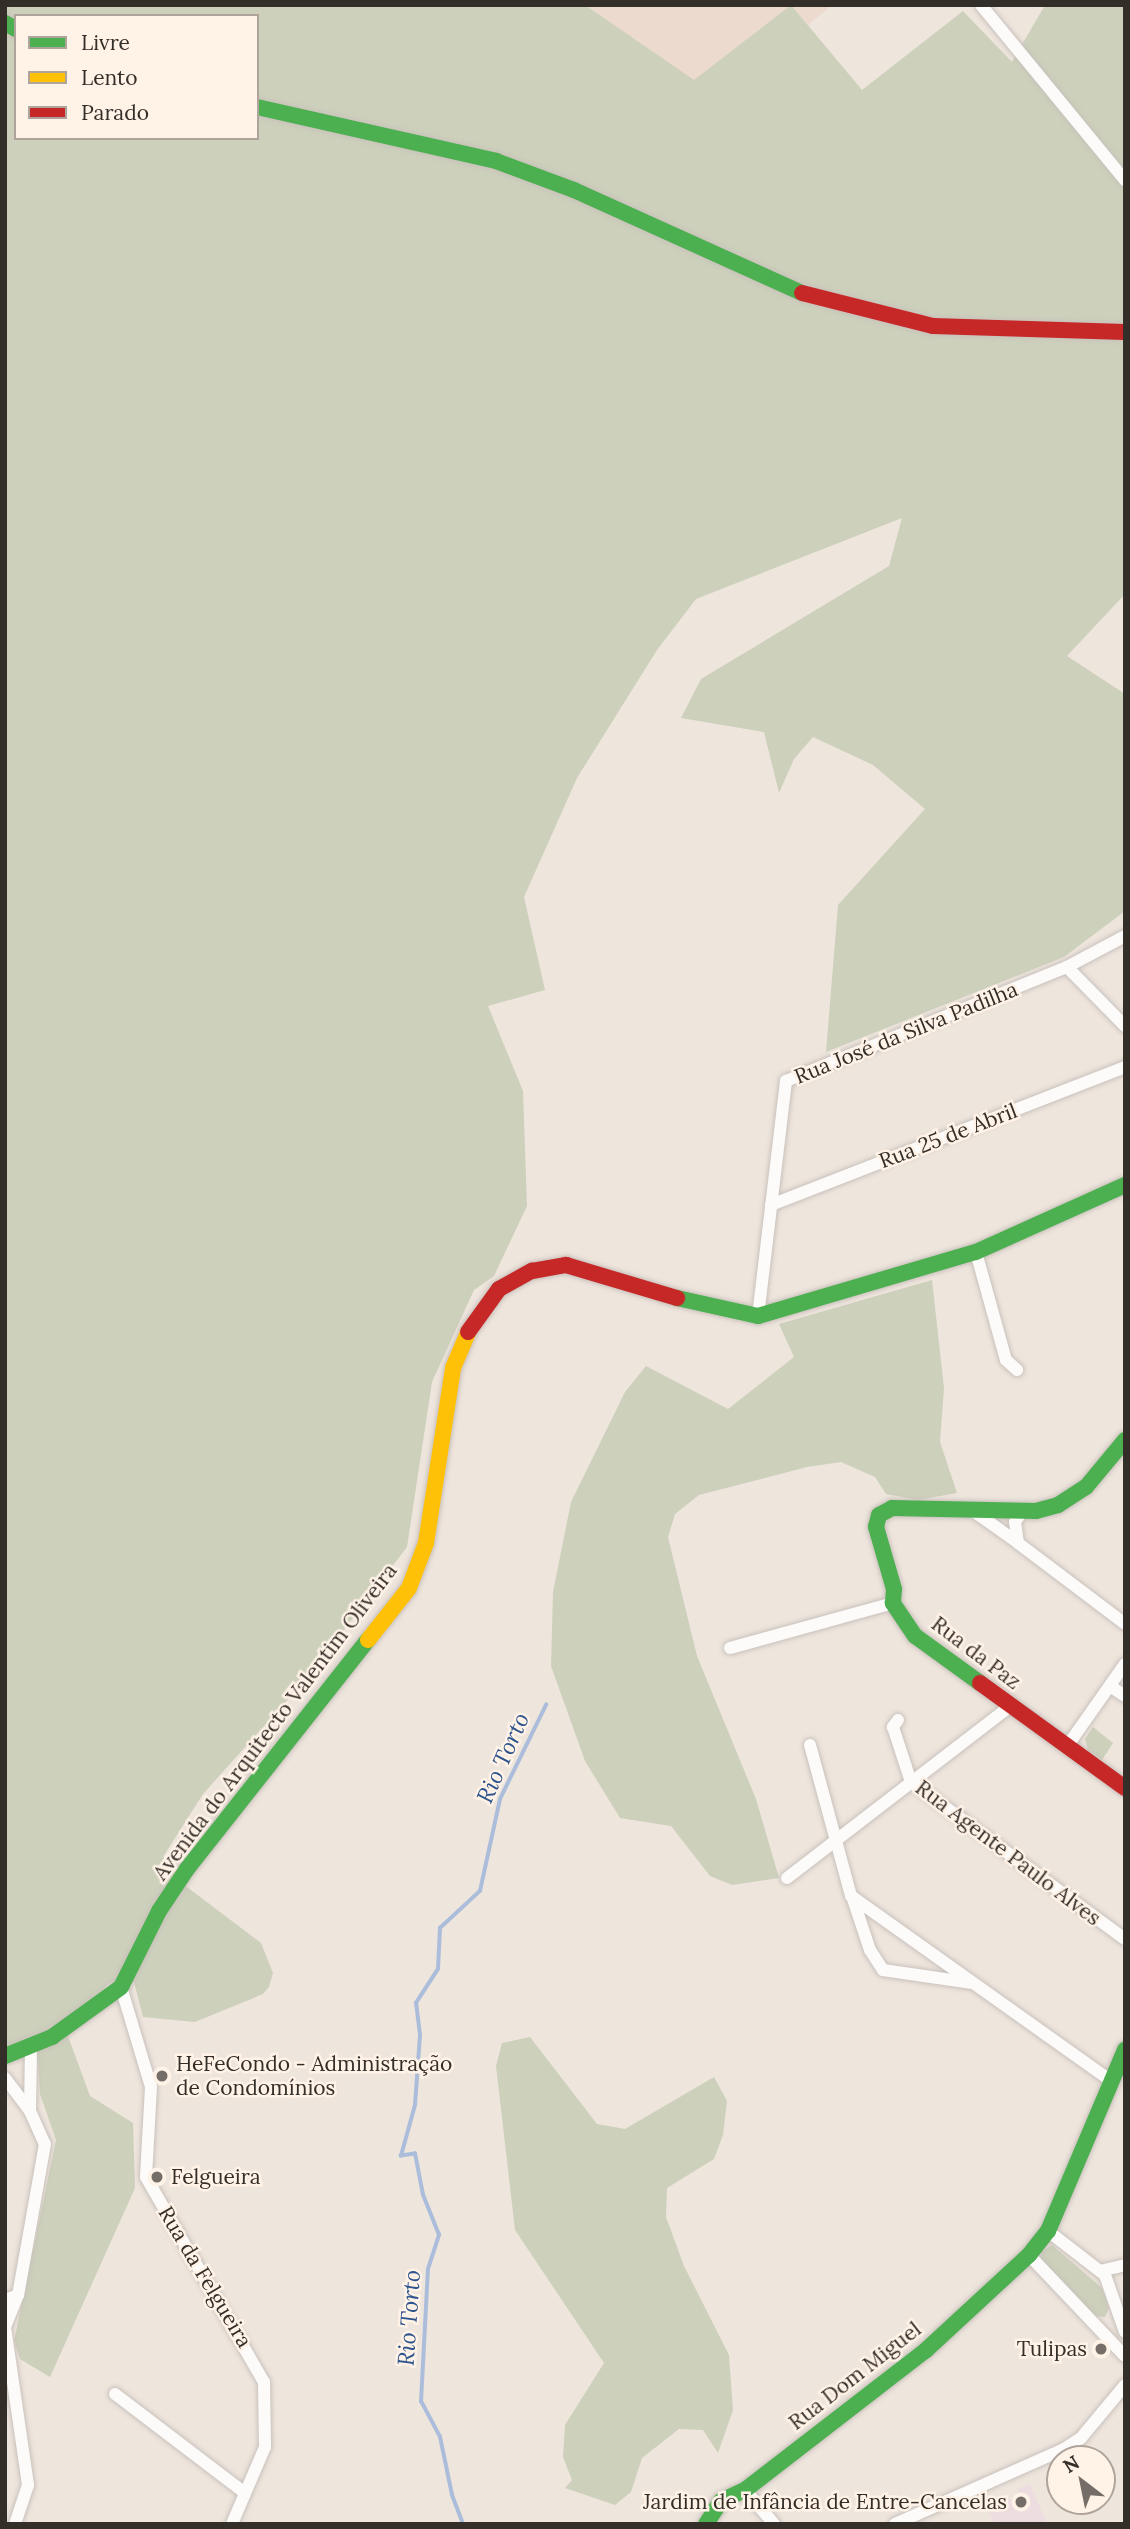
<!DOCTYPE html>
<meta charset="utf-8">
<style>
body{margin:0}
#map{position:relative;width:1130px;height:2529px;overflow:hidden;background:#eee5dd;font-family:Lora,serif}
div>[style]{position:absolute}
.built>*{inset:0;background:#ebdacd}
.education>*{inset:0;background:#eddde0}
.green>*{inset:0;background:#cdd0bb}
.stream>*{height:3.5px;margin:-1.75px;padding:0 1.75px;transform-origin:1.75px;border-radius:1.75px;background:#abbdda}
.roads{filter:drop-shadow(0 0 2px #c8c1bb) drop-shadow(0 0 2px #c8c1bb)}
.street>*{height:12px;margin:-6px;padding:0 6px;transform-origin:6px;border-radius:6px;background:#fcfbfa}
.fast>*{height:16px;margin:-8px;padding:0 8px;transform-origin:8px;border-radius:8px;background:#4caf50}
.slow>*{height:16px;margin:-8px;padding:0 8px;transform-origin:8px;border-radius:8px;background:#ffc107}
.jam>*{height:16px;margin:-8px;padding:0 8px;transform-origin:8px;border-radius:8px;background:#c62828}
.dots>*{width:19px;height:19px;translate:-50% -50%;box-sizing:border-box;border:4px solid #fff2e7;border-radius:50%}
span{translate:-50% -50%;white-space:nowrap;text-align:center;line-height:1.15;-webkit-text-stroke:5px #fff2e7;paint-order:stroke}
.street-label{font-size:21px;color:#342e29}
.poi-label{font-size:21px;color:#342e29}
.left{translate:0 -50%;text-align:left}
.right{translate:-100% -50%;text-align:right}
.water-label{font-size:23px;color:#2e548d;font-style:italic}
.frame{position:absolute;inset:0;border:7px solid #342e29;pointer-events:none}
.legend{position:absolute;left:14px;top:14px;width:245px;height:126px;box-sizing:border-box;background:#fff2e7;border:2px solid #aea49b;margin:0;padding:9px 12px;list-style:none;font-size:21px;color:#342e29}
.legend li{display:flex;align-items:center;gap:14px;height:35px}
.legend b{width:35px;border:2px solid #aea49b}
.north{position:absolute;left:1046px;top:2445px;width:70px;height:70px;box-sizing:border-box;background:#fff2e7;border:2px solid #aea49b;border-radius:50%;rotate:328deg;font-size:19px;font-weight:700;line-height:28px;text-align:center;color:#342e29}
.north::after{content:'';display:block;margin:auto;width:24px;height:32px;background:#756e68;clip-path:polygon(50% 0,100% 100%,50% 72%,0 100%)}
</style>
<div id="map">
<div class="built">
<div style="clip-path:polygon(585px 5px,832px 5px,808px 25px,791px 5px,694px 81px)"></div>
</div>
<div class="education">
<div style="clip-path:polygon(1030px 2484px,1047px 2524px,994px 2524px,988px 2509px,1021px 2495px,1018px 2489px)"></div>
</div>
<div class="green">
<div style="clip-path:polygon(evenodd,5px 5px,585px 5px,694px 80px,791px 5px,862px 90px,963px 11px,1012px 62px,1045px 5px,1125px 5px,1125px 594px,1067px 656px,1125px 694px,1125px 911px,1064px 957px,826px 1052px,838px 905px,925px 809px,873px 765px,813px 737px,794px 759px,779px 793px,764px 732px,681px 718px,701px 679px,889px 566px,902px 518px,696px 599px,657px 650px,577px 778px,524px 897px,545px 990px,488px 1006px,523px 1091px,527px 1206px,494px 1276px,474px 1290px,432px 1382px,407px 1547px,309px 1676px,203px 1794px,163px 1857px,187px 1887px,261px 1943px,273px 1973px,269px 1987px,263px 1994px,195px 2022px,143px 2017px,134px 1982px,109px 1983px,65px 2028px,90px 2096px,133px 2123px,135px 2188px,50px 2377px,20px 2359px,14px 2341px,56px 2140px,40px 2094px,38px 2062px,24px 2043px,5px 2051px,5px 5px,16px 16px,257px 16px,257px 138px,16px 138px,16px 16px)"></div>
<div style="clip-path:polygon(932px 1280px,944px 1388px,940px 1442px,957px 1493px,918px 1500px,886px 1494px,875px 1477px,841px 1462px,807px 1467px,699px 1495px,675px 1514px,668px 1537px,697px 1656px,756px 1799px,779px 1878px,732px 1885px,710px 1876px,671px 1826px,620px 1818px,585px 1761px,551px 1666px,553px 1592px,571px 1502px,625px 1392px,646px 1366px,728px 1409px,794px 1357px,779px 1324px)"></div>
<div style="clip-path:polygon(1093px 1727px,1113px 1743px,1102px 1760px,1088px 1750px,1085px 1739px)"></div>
<div style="clip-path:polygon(530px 2037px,597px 2124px,625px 2129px,714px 2077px,727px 2101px,723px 2135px,714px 2159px,667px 2188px,666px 2217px,684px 2266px,729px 2355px,733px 2410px,718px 2453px,703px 2430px,679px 2429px,642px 2458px,631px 2492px,615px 2505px,565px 2488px,572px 2480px,563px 2457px,565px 2425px,604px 2363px,515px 2230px,496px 2066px,502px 2043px)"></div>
<div style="clip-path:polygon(1052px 2245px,1102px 2288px,1109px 2308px,1105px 2317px,1095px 2316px,1041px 2259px,1041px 2252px)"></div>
</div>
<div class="stream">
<div style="left:463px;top:2524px;width:31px;rotate:-111deg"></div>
<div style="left:452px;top:2495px;width:59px;rotate:-101.7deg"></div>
<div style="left:440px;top:2437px;width:40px;rotate:-118deg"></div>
<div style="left:421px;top:2402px;width:133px;rotate:-87deg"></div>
<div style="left:428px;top:2269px;width:36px;rotate:-72deg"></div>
<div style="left:439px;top:2235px;width:43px;rotate:-111.8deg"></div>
<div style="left:423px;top:2195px;width:42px;rotate:-101deg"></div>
<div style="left:415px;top:2154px;width:14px;rotate:172deg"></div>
<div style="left:401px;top:2156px;width:53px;rotate:-74.6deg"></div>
<div style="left:415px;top:2105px;width:70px;rotate:-85.9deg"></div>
<div style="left:420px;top:2035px;width:32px;rotate:-97deg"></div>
<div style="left:416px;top:2003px;width:40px;rotate:-57.1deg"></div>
<div style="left:438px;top:1969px;width:41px;rotate:-87.2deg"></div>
<div style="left:440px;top:1928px;width:54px;rotate:-42.8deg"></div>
<div style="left:480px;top:1891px;width:94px;rotate:-77.7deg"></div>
<div style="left:500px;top:1799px;width:105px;rotate:-63.9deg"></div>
</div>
<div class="roads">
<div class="street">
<div style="left:981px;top:5px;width:227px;rotate:50.6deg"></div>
<div style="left:1067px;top:967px;width:83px;rotate:45.5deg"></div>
<div style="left:771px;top:1205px;width:380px;rotate:-21.3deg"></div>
<div style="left:976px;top:1252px;width:112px;rotate:74.5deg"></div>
<div style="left:1006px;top:1360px;width:15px;rotate:42deg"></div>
<div style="left:758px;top:1316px;width:237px;rotate:-83.2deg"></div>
<div style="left:786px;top:1081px;width:303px;rotate:-22.1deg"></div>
<div style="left:1067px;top:967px;width:66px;rotate:-28.1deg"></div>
<div style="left:972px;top:1510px;width:55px;rotate:35.4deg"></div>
<div style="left:1022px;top:1511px;width:13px;rotate:122deg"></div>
<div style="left:1015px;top:1522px;width:21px;rotate:82deg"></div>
<div style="left:1018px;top:1543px;width:134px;rotate:37.1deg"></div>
<div style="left:730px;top:1648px;width:169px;rotate:-15.4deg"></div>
<div style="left:1110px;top:1686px;width:18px;rotate:34deg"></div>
<div style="left:898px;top:1720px;width:9px;rotate:126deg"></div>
<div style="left:893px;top:1727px;width:58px;rotate:71.9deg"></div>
<div style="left:911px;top:1782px;width:265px;rotate:36.3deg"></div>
<div style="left:810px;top:1745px;width:156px;rotate:74.8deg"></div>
<div style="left:851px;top:1896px;width:319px;rotate:35.4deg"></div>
<div style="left:1068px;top:1745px;width:99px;rotate:-54.9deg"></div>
<div style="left:787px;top:1878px;width:282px;rotate:-37.6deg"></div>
<div style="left:852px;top:1896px;width:57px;rotate:71.6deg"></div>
<div style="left:870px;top:1950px;width:24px;rotate:57deg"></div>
<div style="left:883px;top:1970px;width:90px;rotate:8.3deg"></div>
<div style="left:121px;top:1987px;width:104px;rotate:73.3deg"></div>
<div style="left:151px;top:2087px;width:90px;rotate:93.2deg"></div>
<div style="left:146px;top:2177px;width:237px;rotate:60.1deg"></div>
<div style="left:264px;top:2382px;width:65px;rotate:89.1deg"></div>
<div style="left:265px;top:2447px;width:84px;rotate:113.2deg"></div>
<div style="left:5px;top:2078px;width:41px;rotate:52.9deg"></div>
<div style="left:30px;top:2111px;width:36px;rotate:66deg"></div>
<div style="left:45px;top:2144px;width:153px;rotate:100.1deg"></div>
<div style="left:18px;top:2295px;width:14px;rotate:159deg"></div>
<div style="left:30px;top:2111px;width:64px;rotate:-89.1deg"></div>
<div style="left:1048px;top:2231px;width:72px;rotate:37.7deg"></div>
<div style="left:1105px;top:2275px;width:60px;rotate:70.7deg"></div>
<div style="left:1029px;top:2255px;width:139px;rotate:46.5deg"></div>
<div style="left:1100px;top:2271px;width:26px;rotate:-13deg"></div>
<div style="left:5px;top:2327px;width:160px;rotate:81.7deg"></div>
<div style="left:28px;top:2485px;width:41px;rotate:108.4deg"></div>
<div style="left:5px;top:2327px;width:35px;rotate:-68deg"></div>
<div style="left:115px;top:2394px;width:163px;rotate:37.3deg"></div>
<div style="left:745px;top:2490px;width:45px;rotate:49.5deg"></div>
<div style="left:895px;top:2524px;width:185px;rotate:-23.9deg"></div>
<div style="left:1064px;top:2449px;width:20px;rotate:-33deg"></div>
<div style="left:1081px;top:2438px;width:69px;rotate:-50.3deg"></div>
</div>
<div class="fast">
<div style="left:5px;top:23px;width:13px;rotate:29deg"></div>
<div style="left:257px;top:107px;width:245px;rotate:12.7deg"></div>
<div style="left:496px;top:161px;width:83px;rotate:20.4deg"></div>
<div style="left:574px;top:190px;width:250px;rotate:24.3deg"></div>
<div style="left:677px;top:1298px;width:83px;rotate:12.5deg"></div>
<div style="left:758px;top:1316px;width:227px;rotate:-16.4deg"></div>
<div style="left:976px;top:1252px;width:163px;rotate:-24.2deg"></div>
<div style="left:980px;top:1683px;width:80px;rotate:-144.1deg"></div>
<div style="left:915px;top:1636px;width:40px;rotate:-124deg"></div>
<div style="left:893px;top:1603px;width:14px;rotate:-86deg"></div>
<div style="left:894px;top:1589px;width:65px;rotate:-106.2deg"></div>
<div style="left:876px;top:1527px;width:12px;rotate:-76deg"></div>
<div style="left:879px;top:1515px;width:15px;rotate:-28deg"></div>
<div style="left:892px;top:1508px;width:144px;rotate:1.2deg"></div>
<div style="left:1036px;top:1511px;width:23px;rotate:-15deg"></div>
<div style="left:1058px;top:1505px;width:33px;rotate:-33deg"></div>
<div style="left:1086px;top:1487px;width:61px;rotate:-50.3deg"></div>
<div style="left:5px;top:2056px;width:51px;rotate:-22deg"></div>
<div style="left:52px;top:2037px;width:85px;rotate:-35.9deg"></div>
<div style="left:121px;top:1987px;width:85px;rotate:-63.4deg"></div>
<div style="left:159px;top:1911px;width:50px;rotate:-56.3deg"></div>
<div style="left:187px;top:1869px;width:292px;rotate:-51.7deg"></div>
<div style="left:706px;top:2524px;width:27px;rotate:-57deg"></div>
<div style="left:721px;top:2501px;width:26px;rotate:-25deg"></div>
<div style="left:745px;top:2490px;width:227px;rotate:-37.7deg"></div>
<div style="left:925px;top:2351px;width:142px;rotate:-42.7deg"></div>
<div style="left:1029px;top:2255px;width:31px;rotate:-52deg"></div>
<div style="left:1048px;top:2231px;width:197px;rotate:-67deg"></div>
</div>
<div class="slow">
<div style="left:368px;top:1640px;width:66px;rotate:-51.7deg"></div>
<div style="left:409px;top:1588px;width:48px;rotate:-69.3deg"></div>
<div style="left:426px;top:1543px;width:177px;rotate:-81.2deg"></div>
<div style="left:453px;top:1368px;width:39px;rotate:-67deg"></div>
</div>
<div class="jam">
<div style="left:802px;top:293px;width:135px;rotate:14.1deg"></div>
<div style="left:933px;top:326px;width:192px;rotate:1.8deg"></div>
<div style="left:468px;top:1332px;width:53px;rotate:-54.2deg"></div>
<div style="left:499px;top:1289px;width:38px;rotate:-29deg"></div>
<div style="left:532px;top:1271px;width:35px;rotate:-10deg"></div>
<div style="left:566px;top:1265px;width:116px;rotate:16.6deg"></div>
<div style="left:980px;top:1683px;width:179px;rotate:35.9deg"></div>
</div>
</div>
<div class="dots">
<div style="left:162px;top:2076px;background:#756e68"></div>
<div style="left:157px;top:2177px;background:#756e68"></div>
<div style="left:1101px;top:2349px;background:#756e68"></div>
<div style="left:1021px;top:2502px;background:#756e68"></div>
</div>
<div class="street-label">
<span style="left:906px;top:1033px;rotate:-22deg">Rua José da Silva Padilha</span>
<span style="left:948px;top:1136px;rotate:-21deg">Rua 25 de Abril</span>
<span style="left:976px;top:1653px;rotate:37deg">Rua da Paz</span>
<span style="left:275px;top:1722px;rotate:-53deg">Avenida do Arquitecto Valentim Oliveira</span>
<span style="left:1008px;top:1853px;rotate:37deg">Rua Agente Paulo Alves</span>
<span style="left:205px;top:2277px;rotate:59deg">Rua da Felgueira</span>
<span style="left:855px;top:2376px;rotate:-38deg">Rua Dom Miguel</span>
</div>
<div class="poi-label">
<span class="left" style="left:176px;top:2076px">HeFeCondo - Administração<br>de Condomínios</span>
<span class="left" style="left:171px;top:2177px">Felgueira</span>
<span class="right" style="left:1087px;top:2349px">Tulipas</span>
<span class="right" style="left:1007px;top:2502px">Jardim de Infância de Entre-Cancelas</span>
</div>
<div class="water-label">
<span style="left:503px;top:1758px;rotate:-66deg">Rio Torto</span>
<span style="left:409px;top:2318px;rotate:-86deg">Rio Torto</span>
</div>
<div class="frame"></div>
<ul class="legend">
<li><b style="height:9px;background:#4caf50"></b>Livre</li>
<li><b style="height:9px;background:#ffc107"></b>Lento</li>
<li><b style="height:9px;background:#c62828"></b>Parado</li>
</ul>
<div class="north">N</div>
</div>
